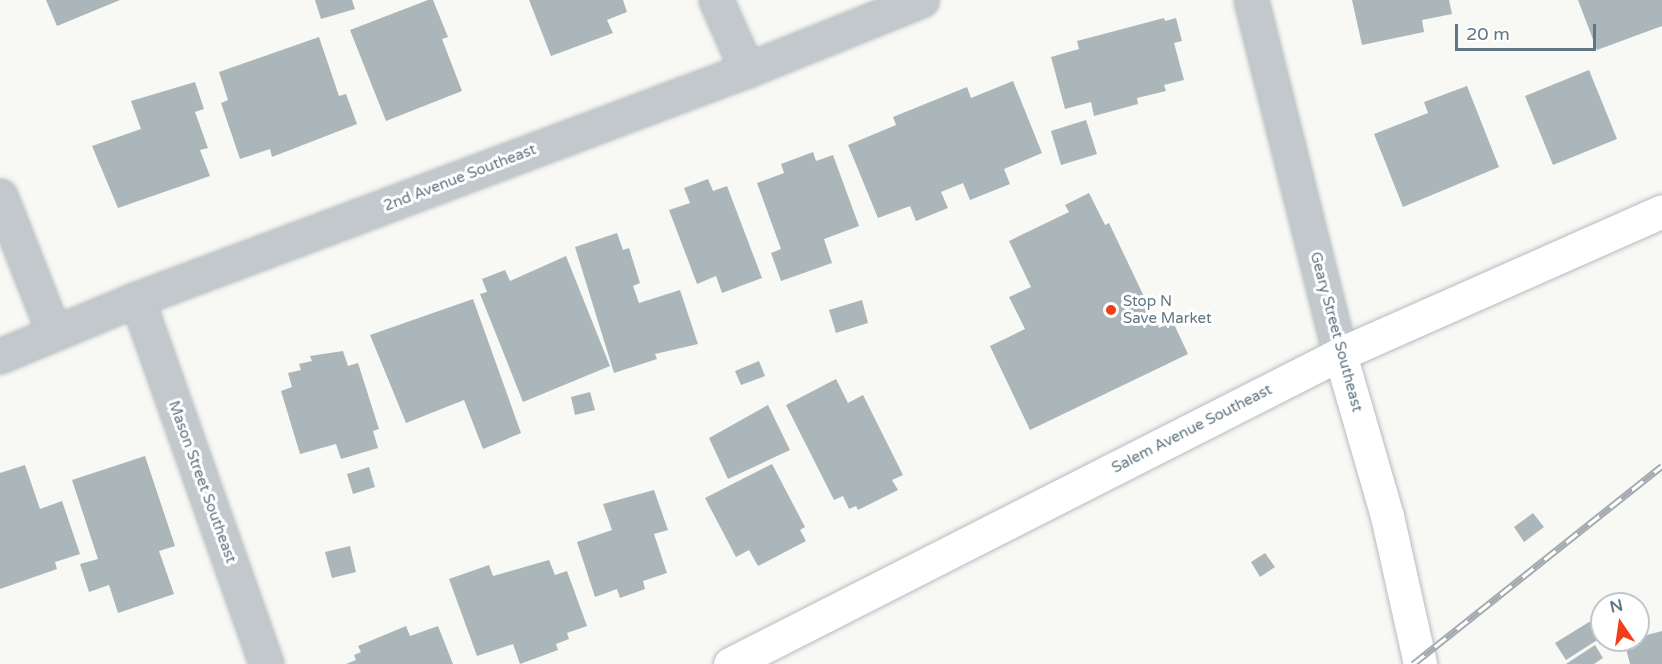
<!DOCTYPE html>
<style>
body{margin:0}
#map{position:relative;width:1662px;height:664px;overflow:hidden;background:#f8f8f4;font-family:"Varela Round",sans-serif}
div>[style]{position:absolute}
.building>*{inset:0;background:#abb6ba}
.roads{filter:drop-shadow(0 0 2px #b4bcc0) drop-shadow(0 0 2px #b4bcc0)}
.street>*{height:33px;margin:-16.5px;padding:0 16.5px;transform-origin:16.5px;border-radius:16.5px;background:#c2c8cb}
.secondary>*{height:33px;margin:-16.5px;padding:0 16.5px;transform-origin:16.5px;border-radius:16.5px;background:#fff}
.rail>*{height:7px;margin-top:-3.5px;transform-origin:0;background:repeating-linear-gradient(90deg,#fff 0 14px,#a3abb0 0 28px);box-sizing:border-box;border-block:2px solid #a3abb0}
.dots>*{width:16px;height:16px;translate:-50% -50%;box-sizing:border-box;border:3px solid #fff;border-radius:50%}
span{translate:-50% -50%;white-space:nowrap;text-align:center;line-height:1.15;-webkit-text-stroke:6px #fff;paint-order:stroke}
.street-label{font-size:15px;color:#607682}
.poi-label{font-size:15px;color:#607682}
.left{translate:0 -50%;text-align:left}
.north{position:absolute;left:1590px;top:592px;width:60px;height:60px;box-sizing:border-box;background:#fff;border:2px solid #bfc8cd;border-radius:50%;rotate:347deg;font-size:16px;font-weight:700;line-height:24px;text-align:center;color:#607682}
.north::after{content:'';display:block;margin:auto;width:21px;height:27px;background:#f33d19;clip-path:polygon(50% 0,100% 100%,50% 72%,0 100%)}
.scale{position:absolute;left:1455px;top:24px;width:141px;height:27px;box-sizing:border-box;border:3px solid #607682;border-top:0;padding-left:8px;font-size:18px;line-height:21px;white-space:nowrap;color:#607682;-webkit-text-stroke:4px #fff;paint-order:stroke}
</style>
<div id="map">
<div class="building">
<div style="clip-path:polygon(46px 0,120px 0,57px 26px)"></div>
<div style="clip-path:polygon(315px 0,352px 0,355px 9px,321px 19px)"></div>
<div style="clip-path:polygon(428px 0,433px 0,448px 37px,442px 39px,462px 91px,386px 121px,350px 30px)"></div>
<div style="clip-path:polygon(529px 0,623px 0,627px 12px,607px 20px,613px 33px,551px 56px)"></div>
<div style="clip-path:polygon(1352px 0,1449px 0,1452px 14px,1422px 20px,1424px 32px,1362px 45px)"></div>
<div style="clip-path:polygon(1578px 0,1662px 0,1662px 26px,1597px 50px)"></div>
<div style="clip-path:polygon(1164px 18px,1165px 21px,1176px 18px,1182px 41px,1174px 43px,1184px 80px,1164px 85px,1166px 91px,1137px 98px,1138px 104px,1094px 116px,1091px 102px,1065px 109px,1051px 57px,1079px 49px,1077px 41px)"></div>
<div style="clip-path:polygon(319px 37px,339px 96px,346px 94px,357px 124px,272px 157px,270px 149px,240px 159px,221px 103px,228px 100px,219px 72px)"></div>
<div style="clip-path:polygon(1589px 70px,1617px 139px,1553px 165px,1525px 96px)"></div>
<div style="clip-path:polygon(1013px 81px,1042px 153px,1004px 169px,1010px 184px,970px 200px,963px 183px,941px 192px,948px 208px,916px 221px,910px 206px,878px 218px,848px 145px,896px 125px,893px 117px,967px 87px,971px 98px)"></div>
<div style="clip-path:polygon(195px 82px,204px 109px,195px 112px,208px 148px,200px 150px,210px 176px,118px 208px,92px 146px,141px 129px,131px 101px)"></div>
<div style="clip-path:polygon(1467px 86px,1499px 167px,1403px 207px,1374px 134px,1428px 113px,1424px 102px)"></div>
<div style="clip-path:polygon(1086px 120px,1097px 154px,1061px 165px,1051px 131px)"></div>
<div style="clip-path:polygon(813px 152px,816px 161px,833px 155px,859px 226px,824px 239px,832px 263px,781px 281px,771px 253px,781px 249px,757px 183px,784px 173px,781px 164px)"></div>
<div style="clip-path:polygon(708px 179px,713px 191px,727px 186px,762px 278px,722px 293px,716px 276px,697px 284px,669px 210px,690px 203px,684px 188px)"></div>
<div style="clip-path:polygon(1089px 193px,1105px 225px,1109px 223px,1159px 328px,1173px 322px,1188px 354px,1030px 430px,990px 346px,1025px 329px,1009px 297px,1031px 287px,1009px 241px,1069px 212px,1065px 205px)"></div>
<div style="clip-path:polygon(617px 233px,623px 250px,629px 248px,640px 283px,633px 286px,639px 303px,680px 290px,698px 344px,655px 354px,657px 359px,614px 373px,575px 247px)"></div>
<div style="clip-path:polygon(566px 256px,610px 366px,523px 402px,480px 294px,487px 292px,482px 279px,505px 270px,510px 281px)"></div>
<div style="clip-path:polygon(473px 299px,521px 433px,483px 449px,464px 400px,406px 423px,370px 335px)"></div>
<div style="clip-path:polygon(862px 300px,868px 323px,836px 333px,829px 310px)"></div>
<div style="clip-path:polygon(343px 351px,348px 366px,358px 363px,379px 429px,373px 431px,378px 448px,341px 459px,336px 444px,300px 454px,281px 391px,292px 387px,288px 373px,301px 370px,299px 364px,312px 361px,310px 356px)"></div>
<div style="clip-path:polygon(759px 361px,765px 376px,741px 385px,735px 371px)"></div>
<div style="clip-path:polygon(836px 379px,848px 403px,863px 395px,903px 475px,892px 480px,898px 490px,858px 510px,856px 506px,849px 509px,843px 496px,834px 500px,786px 405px)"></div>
<div style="clip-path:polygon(590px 392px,595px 410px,575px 415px,571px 397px)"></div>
<div style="clip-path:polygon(768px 405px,790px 450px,728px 479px,709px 438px)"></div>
<div style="clip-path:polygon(145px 456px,175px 546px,159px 551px,174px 594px,118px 613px,109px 585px,89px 592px,80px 564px,98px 559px,72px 480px)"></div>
<div style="clip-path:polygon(772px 464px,805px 527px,800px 530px,806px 541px,758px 566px,749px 550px,736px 557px,705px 498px)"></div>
<div style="clip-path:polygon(25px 465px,40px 509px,62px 501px,80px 554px,55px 562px,57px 569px,0 589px,0 473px)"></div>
<div style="clip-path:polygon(369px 467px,375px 487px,353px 494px,347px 474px)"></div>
<div style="clip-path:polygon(654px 490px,668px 530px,654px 534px,667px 573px,643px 581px,645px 589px,620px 598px,617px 589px,595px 597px,577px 542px,612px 530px,603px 504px)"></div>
<div style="clip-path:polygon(1533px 513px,1544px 527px,1524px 542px,1514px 527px)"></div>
<div style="clip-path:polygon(350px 546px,356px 572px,332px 578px,325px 552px)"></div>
<div style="clip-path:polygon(1265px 553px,1275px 567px,1260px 577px,1251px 562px)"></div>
<div style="clip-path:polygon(549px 560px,555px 575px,567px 571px,587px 626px,567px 633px,569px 639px,556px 644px,558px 650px,520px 664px,513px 644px,477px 656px,449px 579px,489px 565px,493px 576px)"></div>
<div style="clip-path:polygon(1602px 614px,1602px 637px,1566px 660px,1555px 643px)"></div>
<div style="clip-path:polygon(406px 626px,410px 636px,438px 626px,453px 664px,346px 664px,356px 660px,354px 655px,361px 652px,358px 646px)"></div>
<div style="clip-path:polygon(1662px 631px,1662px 664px,1630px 664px,1624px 641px)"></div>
<div style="clip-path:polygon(1595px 645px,1603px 658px,1594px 664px,1566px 664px)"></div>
</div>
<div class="roads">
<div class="street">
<div style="left:716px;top:0;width:77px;rotate:66.1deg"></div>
<div style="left:1251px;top:0;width:365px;rotate:75.9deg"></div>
<div style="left:0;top:196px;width:147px;rotate:68.5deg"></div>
<div style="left:137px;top:299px;width:387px;rotate:70.5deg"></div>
<div style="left:0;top:356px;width:148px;rotate:-22.6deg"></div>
<div style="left:137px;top:299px;width:652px;rotate:-20.58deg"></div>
<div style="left:747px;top:70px;width:188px;rotate:-21.9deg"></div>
</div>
<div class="secondary">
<div style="left:1340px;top:354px;width:169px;rotate:73.8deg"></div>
<div style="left:1387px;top:516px;width:152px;rotate:77.4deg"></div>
<div style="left:730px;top:664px;width:684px;rotate:-26.94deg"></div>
<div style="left:1340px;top:354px;width:352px;rotate:-23.9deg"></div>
</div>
</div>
<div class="rail">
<div style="left:1413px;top:664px;width:318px;rotate:-38.5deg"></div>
</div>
<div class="dots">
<div style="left:1111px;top:310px;background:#f33d19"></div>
</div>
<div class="street-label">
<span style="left:460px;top:178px;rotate:-21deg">2nd Avenue Southeast</span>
<span style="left:1336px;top:332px;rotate:75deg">Geary Street Southeast</span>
<span style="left:1192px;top:429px;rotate:-27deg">Salem Avenue Southeast</span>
<span style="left:202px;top:482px;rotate:70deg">Mason Street Southeast</span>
</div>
<div class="poi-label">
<span class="left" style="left:1123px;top:310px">Stop N<br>Save Market</span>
</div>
<div class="north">N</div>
<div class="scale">20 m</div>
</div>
